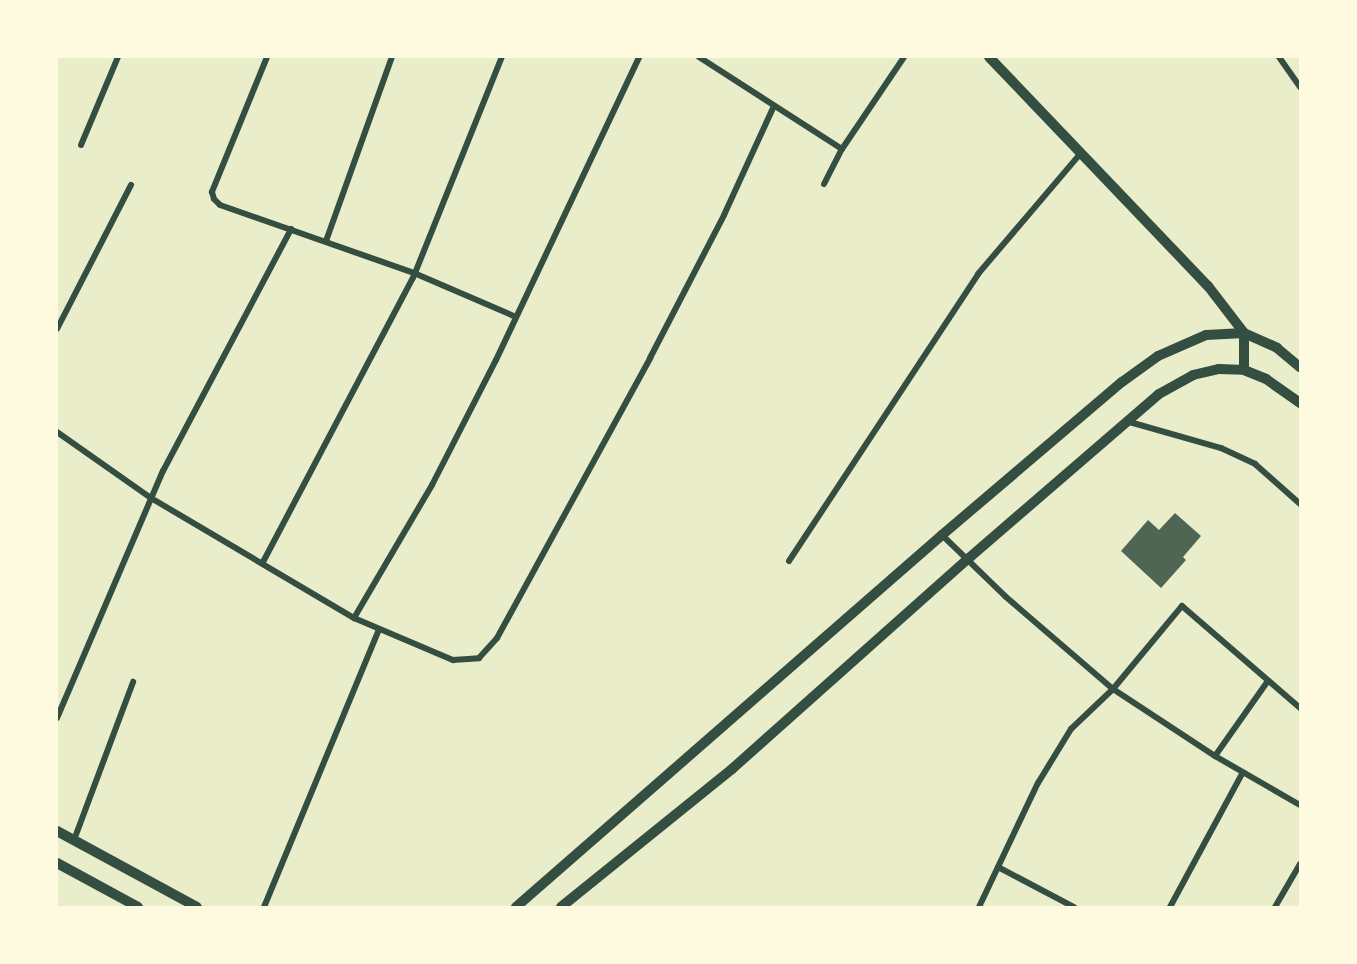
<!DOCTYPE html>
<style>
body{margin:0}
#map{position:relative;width:1357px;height:964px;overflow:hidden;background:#e9edc9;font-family:"Nunito Sans",sans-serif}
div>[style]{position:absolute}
.building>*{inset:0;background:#4f6655}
.minor>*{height:6px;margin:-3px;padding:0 3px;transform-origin:3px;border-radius:3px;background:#344e41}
.tertiary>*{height:10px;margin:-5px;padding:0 5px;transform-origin:5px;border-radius:5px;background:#344e41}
span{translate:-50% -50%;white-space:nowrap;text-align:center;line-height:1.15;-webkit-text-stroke:4.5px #fefae0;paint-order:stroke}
.frame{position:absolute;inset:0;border:58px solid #fefae0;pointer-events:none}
</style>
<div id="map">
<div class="building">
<div style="clip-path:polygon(1175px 513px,1201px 536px,1183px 557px,1186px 560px,1161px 588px,1121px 551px,1148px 520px,1159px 530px)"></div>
</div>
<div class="minor">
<div style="left:267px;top:57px;width:146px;rotate:112.2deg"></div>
<div style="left:212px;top:192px;width:7px;rotate:74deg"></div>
<div style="left:214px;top:199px;width:8px;rotate:45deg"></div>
<div style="left:220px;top:205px;width:206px;rotate:19.3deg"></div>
<div style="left:414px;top:273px;width:111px;rotate:23.3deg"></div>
<div style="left:699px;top:57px;width:170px;rotate:32.8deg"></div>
<div style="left:1279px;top:57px;width:37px;rotate:55deg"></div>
<div style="left:81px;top:145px;width:95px;rotate:-67.2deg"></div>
<div style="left:824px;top:184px;width:39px;rotate:-63deg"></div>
<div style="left:842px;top:149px;width:111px;rotate:-56deg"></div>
<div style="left:326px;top:241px;width:195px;rotate:-70.3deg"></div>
<div style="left:57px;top:329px;width:162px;rotate:-62.8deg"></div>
<div style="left:1126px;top:421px;width:99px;rotate:15.9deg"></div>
<div style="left:1221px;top:448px;width:38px;rotate:25deg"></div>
<div style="left:1255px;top:464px;width:60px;rotate:41.6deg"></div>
<div style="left:57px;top:432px;width:115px;rotate:35.1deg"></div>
<div style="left:151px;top:498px;width:236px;rotate:30.6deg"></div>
<div style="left:354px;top:618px;width:108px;rotate:23deg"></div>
<div style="left:453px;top:660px;width:26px;rotate:-4deg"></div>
<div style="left:479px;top:658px;width:27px;rotate:-48deg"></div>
<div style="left:497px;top:638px;width:319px;rotate:-61.3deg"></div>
<div style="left:650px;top:358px;width:161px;rotate:-62.6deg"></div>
<div style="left:724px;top:215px;width:120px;rotate:-65.4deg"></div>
<div style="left:942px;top:535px;width:89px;rotate:44.1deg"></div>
<div style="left:1006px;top:597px;width:141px;rotate:40.7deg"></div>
<div style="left:1113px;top:689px;width:122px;rotate:33.3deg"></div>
<div style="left:1215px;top:756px;width:98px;rotate:30deg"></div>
<div style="left:789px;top:561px;width:344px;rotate:-56.6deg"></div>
<div style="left:978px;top:274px;width:159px;rotate:-49.6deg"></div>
<div style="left:263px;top:562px;width:321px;rotate:-62.2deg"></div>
<div style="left:413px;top:278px;width:238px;rotate:-68.1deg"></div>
<div style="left:354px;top:618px;width:154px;rotate:-59.6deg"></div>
<div style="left:432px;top:485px;width:140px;rotate:-62.9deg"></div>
<div style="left:496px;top:360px;width:335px;rotate:-64.7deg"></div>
<div style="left:57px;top:718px;width:269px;rotate:-66.8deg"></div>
<div style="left:163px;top:471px;width:274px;rotate:-62.1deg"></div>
<div style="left:1215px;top:756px;width:92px;rotate:-54.8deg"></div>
<div style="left:74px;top:840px;width:169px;rotate:-69.5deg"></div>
<div style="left:998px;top:867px;width:86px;rotate:27.8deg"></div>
<div style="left:264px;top:907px;width:300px;rotate:-67.5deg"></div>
<div style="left:979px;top:907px;width:137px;rotate:-64.6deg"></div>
<div style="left:1038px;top:783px;width:63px;rotate:-58.6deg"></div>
<div style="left:1071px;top:729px;width:58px;rotate:-43.6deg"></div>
<div style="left:1113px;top:689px;width:108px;rotate:-50.3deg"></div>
<div style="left:1182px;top:606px;width:156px;rotate:40.8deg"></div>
<div style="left:1170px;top:907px;width:153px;rotate:-61.6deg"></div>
<div style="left:1275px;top:907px;width:50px;rotate:-59.8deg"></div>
</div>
<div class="tertiary">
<div style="left:989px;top:57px;width:317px;rotate:46.3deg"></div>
<div style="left:1208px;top:286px;width:59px;rotate:52.5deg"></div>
<div style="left:1244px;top:333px;width:37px;rotate:90deg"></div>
<div style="left:57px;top:831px;width:159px;rotate:28.5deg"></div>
<div style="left:57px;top:863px;width:92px;rotate:28.5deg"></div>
<div style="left:516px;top:907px;width:566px;rotate:-41.13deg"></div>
<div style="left:942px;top:535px;width:236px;rotate:-40.4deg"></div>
<div style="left:1122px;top:382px;width:44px;rotate:-35.8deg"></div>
<div style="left:1158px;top:356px;width:52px;rotate:-23.6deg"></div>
<div style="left:1206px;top:335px;width:38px;rotate:-3deg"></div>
<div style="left:1244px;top:333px;width:36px;rotate:24deg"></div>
<div style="left:1277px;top:348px;width:30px;rotate:40deg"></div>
<div style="left:561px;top:907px;width:220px;rotate:-38.9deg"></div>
<div style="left:732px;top:769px;width:317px;rotate:-41.7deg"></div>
<div style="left:969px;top:558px;width:251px;rotate:-40.8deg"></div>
<div style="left:1159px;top:394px;width:39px;rotate:-29deg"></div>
<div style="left:1193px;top:375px;width:27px;rotate:-13deg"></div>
<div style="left:1219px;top:369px;width:25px;rotate:2deg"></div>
<div style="left:1244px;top:370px;width:24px;rotate:22deg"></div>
<div style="left:1266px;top:379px;width:42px;rotate:35.2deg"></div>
</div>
<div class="frame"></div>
</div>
